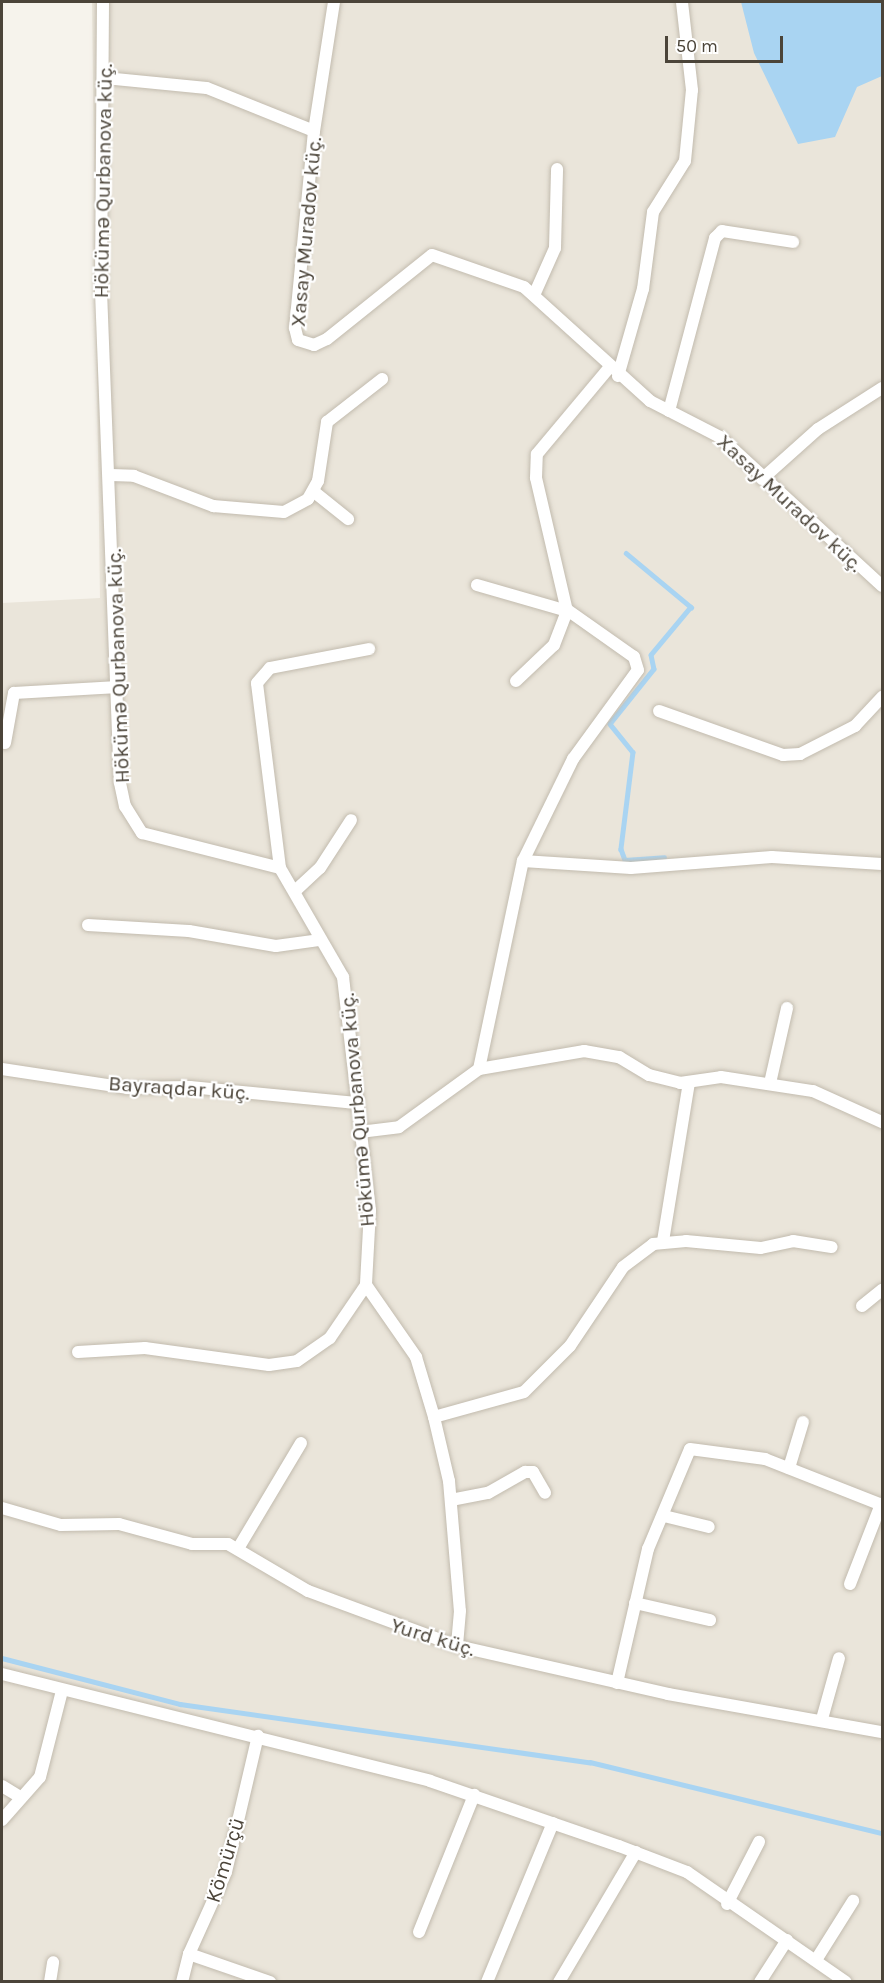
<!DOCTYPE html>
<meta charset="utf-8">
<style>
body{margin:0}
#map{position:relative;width:884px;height:1983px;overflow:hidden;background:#f6f3ec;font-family:Karla,sans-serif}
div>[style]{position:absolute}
.residential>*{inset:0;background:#eae5da}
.water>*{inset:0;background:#a9d4f2}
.stream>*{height:4.5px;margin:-2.25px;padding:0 2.25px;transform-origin:2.25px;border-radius:2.25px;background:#a9d4f2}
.roads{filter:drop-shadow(0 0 2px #c2bbae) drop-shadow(0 0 2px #c2bbae)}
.street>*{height:12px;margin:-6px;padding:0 6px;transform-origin:6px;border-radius:6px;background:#fff}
span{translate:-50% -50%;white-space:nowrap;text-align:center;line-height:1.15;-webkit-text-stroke:4.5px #fff;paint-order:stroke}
.street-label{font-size:21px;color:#4b4439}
.frame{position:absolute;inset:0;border:3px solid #4b4439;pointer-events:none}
.scale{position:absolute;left:665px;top:36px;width:118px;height:27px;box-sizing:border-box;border:3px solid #4b4439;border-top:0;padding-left:8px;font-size:18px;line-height:21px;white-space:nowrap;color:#4b4439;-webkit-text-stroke:4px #fff;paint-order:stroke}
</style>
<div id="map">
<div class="residential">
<div style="clip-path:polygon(92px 2px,882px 2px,882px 1981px,2px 1981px,2px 603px,100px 598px)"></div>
</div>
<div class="water">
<div style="clip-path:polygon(741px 2px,882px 3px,882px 76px,857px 87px,835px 137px,798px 144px,754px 53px)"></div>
</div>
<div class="stream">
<div style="left:626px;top:553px;width:85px;rotate:39.7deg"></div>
<div style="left:691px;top:607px;width:62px;rotate:129.8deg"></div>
<div style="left:651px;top:655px;width:14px;rotate:78deg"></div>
<div style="left:654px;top:669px;width:70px;rotate:128.7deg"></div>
<div style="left:610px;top:724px;width:36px;rotate:51deg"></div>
<div style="left:633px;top:752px;width:98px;rotate:97.1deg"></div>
<div style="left:621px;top:849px;width:12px;rotate:70deg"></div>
<div style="left:625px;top:860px;width:39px;rotate:-4deg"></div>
<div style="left:2px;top:1658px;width:184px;rotate:14.5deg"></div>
<div style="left:180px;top:1704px;width:414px;rotate:8.1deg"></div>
<div style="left:590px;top:1762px;width:301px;rotate:13.7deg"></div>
</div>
<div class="roads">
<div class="street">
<div style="left:103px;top:2px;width:289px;rotate:90.4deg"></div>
<div style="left:101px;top:291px;width:492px;rotate:87.8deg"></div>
<div style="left:120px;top:783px;width:24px;rotate:78deg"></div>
<div style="left:125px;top:806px;width:32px;rotate:58deg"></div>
<div style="left:142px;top:833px;width:142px;rotate:14.2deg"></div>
<div style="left:280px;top:868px;width:126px;rotate:60deg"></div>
<div style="left:343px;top:977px;width:235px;rotate:83.4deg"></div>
<div style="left:370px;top:1210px;width:75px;rotate:93.1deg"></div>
<div style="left:366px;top:1285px;width:88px;rotate:55.2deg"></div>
<div style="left:416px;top:1357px;width:63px;rotate:73.3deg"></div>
<div style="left:434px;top:1417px;width:66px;rotate:76.8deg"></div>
<div style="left:449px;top:1481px;width:130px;rotate:85.2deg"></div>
<div style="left:460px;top:1611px;width:35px;rotate:95deg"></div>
<div style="left:334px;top:2px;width:131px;rotate:98.8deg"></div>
<div style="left:314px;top:131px;width:198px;rotate:95.5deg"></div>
<div style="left:295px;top:328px;width:12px;rotate:76deg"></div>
<div style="left:298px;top:340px;width:17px;rotate:17deg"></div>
<div style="left:314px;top:345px;width:14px;rotate:-25deg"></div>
<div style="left:327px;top:339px;width:134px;rotate:-38.7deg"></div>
<div style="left:432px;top:255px;width:97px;rotate:19.2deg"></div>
<div style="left:524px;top:287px;width:170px;rotate:42.1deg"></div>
<div style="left:650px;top:401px;width:79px;rotate:27.2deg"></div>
<div style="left:720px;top:437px;width:220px;rotate:42.6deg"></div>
<div style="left:105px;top:78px;width:102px;rotate:5.6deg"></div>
<div style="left:207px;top:88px;width:115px;rotate:21.9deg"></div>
<div style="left:535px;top:293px;width:49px;rotate:-66deg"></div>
<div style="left:555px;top:248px;width:79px;rotate:-88.5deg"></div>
<div style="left:618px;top:376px;width:91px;rotate:-74deg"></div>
<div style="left:643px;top:289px;width:78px;rotate:-82.6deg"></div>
<div style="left:653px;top:212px;width:60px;rotate:-57.9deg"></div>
<div style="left:685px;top:161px;width:71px;rotate:-84.4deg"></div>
<div style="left:692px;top:90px;width:89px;rotate:-96.5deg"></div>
<div style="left:669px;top:411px;width:179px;rotate:-75.1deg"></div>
<div style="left:715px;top:238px;width:10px;rotate:-45deg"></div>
<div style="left:722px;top:231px;width:72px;rotate:8.8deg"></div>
<div style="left:111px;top:475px;width:23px;rotate:2deg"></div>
<div style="left:134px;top:476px;width:85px;rotate:20.8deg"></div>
<div style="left:213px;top:506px;width:71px;rotate:4.8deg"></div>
<div style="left:284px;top:512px;width:27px;rotate:-28deg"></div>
<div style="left:308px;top:499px;width:21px;rotate:-61deg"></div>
<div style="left:318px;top:481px;width:60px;rotate:-81.3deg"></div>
<div style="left:327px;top:422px;width:70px;rotate:-38deg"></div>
<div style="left:762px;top:479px;width:75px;rotate:-41.8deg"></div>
<div style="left:818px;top:429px;width:76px;rotate:-32.6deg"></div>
<div style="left:313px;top:491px;width:45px;rotate:38.7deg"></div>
<div style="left:477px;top:585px;width:94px;rotate:16.1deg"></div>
<div style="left:516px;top:681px;width:52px;rotate:-43.5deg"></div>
<div style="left:554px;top:645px;width:36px;rotate:-69deg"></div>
<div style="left:567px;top:611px;width:137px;rotate:-103.1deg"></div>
<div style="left:536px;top:478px;width:24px;rotate:-88deg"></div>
<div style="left:537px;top:454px;width:112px;rotate:-50.1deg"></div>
<div style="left:659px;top:711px;width:132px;rotate:19.5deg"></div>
<div style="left:783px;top:755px;width:17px;rotate:-3deg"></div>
<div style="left:800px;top:754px;width:62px;rotate:-27deg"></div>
<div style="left:855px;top:726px;width:40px;rotate:-47deg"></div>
<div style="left:5px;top:743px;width:51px;rotate:-79.8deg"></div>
<div style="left:14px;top:693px;width:104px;rotate:-3.3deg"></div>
<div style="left:523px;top:861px;width:108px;rotate:3.7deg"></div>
<div style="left:631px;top:868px;width:141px;rotate:-4.5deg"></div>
<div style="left:772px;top:857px;width:110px;rotate:3.6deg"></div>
<div style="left:280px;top:868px;width:186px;rotate:-97.1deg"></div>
<div style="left:257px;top:683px;width:20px;rotate:-49deg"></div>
<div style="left:270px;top:668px;width:101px;rotate:-10.9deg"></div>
<div style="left:295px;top:891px;width:34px;rotate:-43deg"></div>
<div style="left:320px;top:868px;width:57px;rotate:-57.1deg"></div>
<div style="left:88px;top:925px;width:101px;rotate:3.4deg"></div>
<div style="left:189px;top:931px;width:88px;rotate:9.8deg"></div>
<div style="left:276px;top:946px;width:43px;rotate:-7.9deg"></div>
<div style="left:2px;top:1069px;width:126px;rotate:8.6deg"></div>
<div style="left:127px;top:1088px;width:63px;rotate:-0.9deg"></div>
<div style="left:190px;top:1087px;width:167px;rotate:5.5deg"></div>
<div style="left:479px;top:1069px;width:213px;rotate:-78.1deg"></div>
<div style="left:523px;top:861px;width:114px;rotate:-63.9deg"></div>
<div style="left:573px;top:759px;width:110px;rotate:-53.9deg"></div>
<div style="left:638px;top:670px;width:14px;rotate:-107deg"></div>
<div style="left:634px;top:657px;width:83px;rotate:-144.8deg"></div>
<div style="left:770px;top:1083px;width:77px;rotate:-77.2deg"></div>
<div style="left:360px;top:1132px;width:39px;rotate:-7deg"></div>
<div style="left:399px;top:1127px;width:99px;rotate:-35.9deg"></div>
<div style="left:479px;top:1069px;width:107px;rotate:-9.7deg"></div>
<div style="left:584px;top:1051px;width:36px;rotate:10deg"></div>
<div style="left:619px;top:1057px;width:35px;rotate:31deg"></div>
<div style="left:649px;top:1075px;width:32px;rotate:14deg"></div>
<div style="left:680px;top:1083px;width:41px;rotate:-8.3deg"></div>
<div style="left:721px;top:1077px;width:93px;rotate:8.7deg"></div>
<div style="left:813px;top:1091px;width:76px;rotate:24.2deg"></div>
<div style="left:663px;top:1241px;width:160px;rotate:-80.7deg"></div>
<div style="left:862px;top:1306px;width:26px;rotate:-39deg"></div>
<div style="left:78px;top:1352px;width:67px;rotate:-3.4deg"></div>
<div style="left:145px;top:1348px;width:125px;rotate:7.8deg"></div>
<div style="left:269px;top:1365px;width:28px;rotate:-8deg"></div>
<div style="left:297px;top:1361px;width:40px;rotate:-34.9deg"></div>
<div style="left:330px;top:1338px;width:64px;rotate:-55.8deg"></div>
<div style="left:434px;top:1417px;width:93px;rotate:-15.5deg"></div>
<div style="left:524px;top:1392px;width:65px;rotate:-45deg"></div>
<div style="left:570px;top:1346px;width:95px;rotate:-56.1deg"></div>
<div style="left:623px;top:1267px;width:38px;rotate:-37deg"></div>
<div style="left:653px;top:1244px;width:33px;rotate:-5deg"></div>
<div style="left:686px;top:1241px;width:75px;rotate:5.3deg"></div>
<div style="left:761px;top:1248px;width:33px;rotate:-12deg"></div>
<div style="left:793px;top:1241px;width:39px;rotate:9deg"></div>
<div style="left:789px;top:1468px;width:48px;rotate:-73.1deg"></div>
<div style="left:451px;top:1500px;width:38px;rotate:-11deg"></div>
<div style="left:488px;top:1493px;width:43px;rotate:-29.6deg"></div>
<div style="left:525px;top:1472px;width:8px"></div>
<div style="left:533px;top:1472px;width:24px;rotate:60deg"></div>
<div style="left:2px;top:1508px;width:61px;rotate:16.1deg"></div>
<div style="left:61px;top:1525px;width:58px;rotate:-1deg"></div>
<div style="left:119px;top:1524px;width:76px;rotate:15.3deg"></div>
<div style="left:192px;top:1544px;width:36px"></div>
<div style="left:228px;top:1544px;width:93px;rotate:30.4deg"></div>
<div style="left:308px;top:1591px;width:159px;rotate:20.3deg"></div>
<div style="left:457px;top:1646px;width:216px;rotate:12.8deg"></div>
<div style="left:668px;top:1694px;width:217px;rotate:10.1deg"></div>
<div style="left:664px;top:1516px;width:46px;rotate:13.7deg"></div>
<div style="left:239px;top:1547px;width:121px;rotate:-59.2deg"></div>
<div style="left:850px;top:1584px;width:86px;rotate:-68.8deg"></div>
<div style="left:635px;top:1603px;width:77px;rotate:12.8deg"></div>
<div style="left:2px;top:1674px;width:441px;rotate:14deg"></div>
<div style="left:430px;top:1781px;width:200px;rotate:19deg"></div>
<div style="left:619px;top:1846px;width:73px;rotate:20.9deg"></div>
<div style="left:687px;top:1872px;width:193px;rotate:34.7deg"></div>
<div style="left:617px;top:1683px;width:138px;rotate:-77deg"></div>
<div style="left:648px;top:1549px;width:108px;rotate:-67.2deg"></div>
<div style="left:690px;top:1449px;width:76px;rotate:7.6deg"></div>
<div style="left:765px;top:1459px;width:126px;rotate:21.5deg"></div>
<div style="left:822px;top:1719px;width:63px;rotate:-74.4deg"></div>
<div style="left:2px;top:1786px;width:21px;rotate:31deg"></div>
<div style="left:2px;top:1820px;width:57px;rotate:-48.5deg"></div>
<div style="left:40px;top:1777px;width:89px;rotate:-75.7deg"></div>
<div style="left:727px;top:1904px;width:70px;rotate:-62.7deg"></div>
<div style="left:419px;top:1932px;width:148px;rotate:-68.1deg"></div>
<div style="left:189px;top:1954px;width:86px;rotate:19.1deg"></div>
<div style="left:816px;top:1960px;width:70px;rotate:-57.9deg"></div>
<div style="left:50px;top:1982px;width:20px;rotate:-81deg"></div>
<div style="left:182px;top:1982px;width:29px;rotate:-76deg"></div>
<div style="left:189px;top:1954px;width:90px;rotate:-65.7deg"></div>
<div style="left:226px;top:1872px;width:140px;rotate:-76.8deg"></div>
<div style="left:487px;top:1982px;width:172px;rotate:-67.5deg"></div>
<div style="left:559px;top:1982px;width:151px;rotate:-59.4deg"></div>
<div style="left:760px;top:1982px;width:50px;rotate:-57.3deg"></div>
</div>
</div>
<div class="street-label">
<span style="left:103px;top:181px;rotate:-89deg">Hökümə Qurbanova küç.</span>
<span style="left:306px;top:232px;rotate:-85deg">Xasay Muradov küç.</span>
<span style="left:790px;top:503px;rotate:43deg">Xasay Muradov küç.</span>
<span style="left:118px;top:666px;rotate:-92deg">Hökümə Qurbanova küç.</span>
<span style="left:179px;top:1088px;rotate:4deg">Bayraqdar küç.</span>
<span style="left:357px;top:1110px;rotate:-95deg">Hökümə Qurbanova küç.</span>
<span style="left:433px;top:1637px;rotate:17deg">Yurd küç.</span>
<span style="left:225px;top:1860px;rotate:-73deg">Kömürçü</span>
</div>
<div class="frame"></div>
<div class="scale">50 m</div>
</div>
